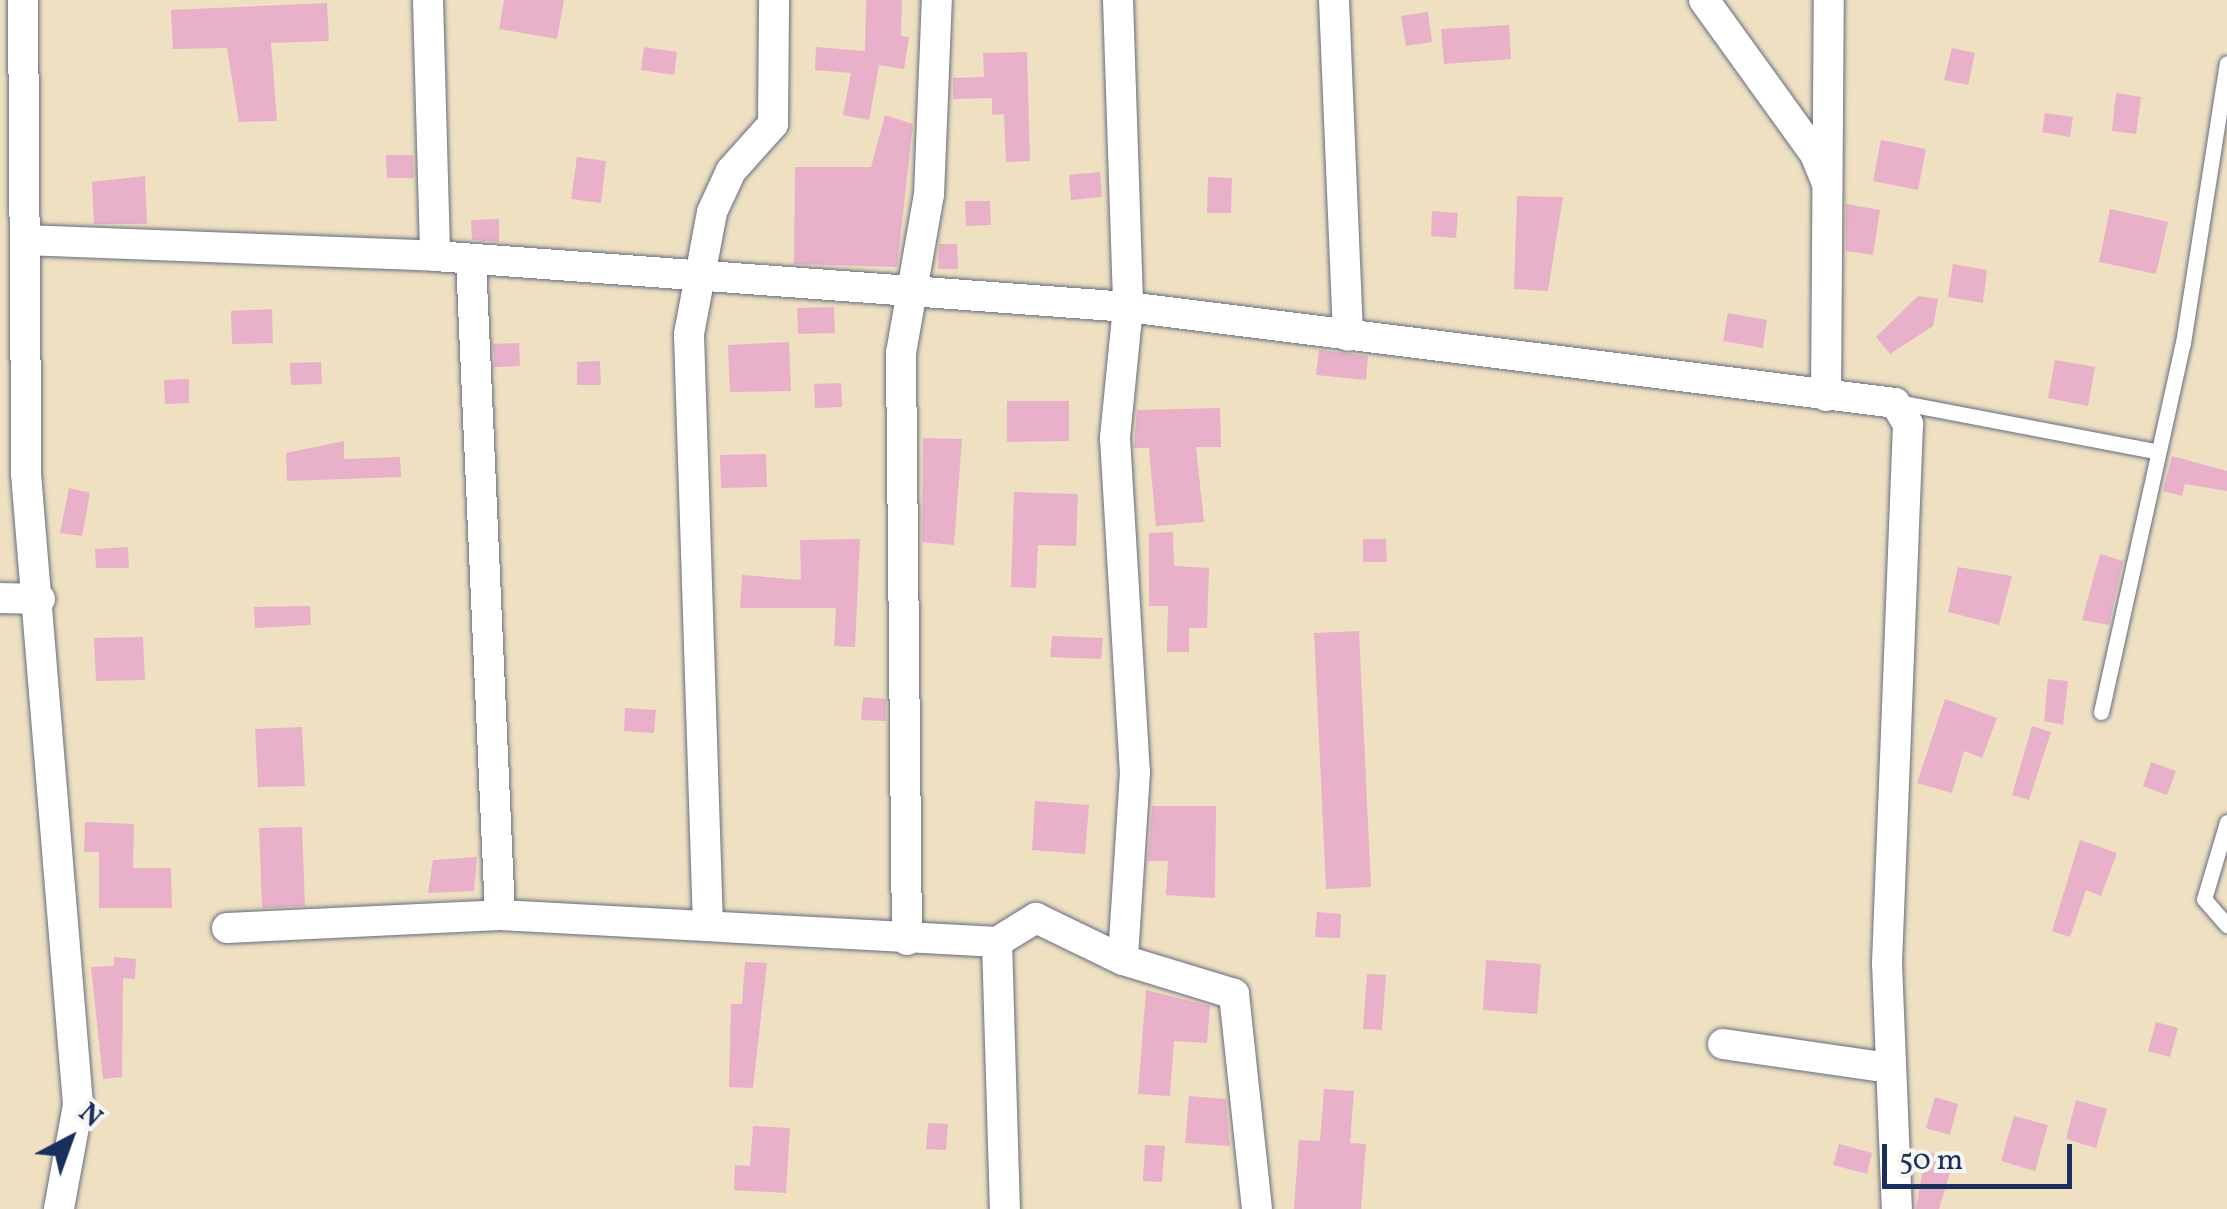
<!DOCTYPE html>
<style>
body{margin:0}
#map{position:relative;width:2227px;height:1209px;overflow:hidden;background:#eee0c1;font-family:Vollkorn,serif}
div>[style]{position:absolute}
.building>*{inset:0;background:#e9b0c9}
.roads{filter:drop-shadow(0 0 2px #656d81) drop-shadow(0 0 2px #656d81)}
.lane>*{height:15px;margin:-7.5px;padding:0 7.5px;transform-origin:7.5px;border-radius:7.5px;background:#fff}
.street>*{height:30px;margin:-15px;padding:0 15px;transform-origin:15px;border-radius:15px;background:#fff}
span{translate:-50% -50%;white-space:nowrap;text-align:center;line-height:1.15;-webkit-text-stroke:9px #f6f6f2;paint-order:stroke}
.north{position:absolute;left:20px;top:1089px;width:100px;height:100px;-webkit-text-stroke:8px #f6f6f2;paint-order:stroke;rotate:41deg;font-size:28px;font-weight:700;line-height:40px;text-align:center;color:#1b2f5e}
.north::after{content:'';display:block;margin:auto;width:35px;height:45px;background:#1b2f5e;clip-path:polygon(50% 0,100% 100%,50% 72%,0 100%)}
.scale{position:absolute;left:1882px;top:1144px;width:190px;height:45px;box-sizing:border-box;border:5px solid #1b2f5e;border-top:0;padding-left:12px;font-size:30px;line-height:35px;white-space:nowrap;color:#1b2f5e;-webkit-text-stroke:8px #f6f6f2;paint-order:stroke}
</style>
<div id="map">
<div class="building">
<div style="clip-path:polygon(504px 0,564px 0,557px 39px,499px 29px)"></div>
<div style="clip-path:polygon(866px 0,902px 0,901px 36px,909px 37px,904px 69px,879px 65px,869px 120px,843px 115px,851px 73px,815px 70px,816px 47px,865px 51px)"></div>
<div style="clip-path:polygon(327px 3px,329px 41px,271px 43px,277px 121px,239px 122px,227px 48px,173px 49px,171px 10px)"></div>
<div style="clip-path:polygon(1428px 12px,1432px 42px,1406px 46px,1401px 16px)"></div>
<div style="clip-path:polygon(1509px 25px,1511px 59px,1444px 64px,1441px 29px)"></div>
<div style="clip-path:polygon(644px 47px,677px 52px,674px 75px,641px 70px)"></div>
<div style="clip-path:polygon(1952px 48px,1975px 53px,1968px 85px,1944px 80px)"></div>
<div style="clip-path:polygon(1027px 52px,1030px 161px,1006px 162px,1004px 114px,992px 115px,992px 98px,953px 99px,953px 78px,984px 77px,983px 53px)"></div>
<div style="clip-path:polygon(2116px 93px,2141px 97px,2136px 134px,2112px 131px)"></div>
<div style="clip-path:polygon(2045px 113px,2073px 117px,2070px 137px,2042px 132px)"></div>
<div style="clip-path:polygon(885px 115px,913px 124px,897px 267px,794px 264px,795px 167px,871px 167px)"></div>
<div style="clip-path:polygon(1881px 140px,1926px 149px,1918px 190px,1873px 181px)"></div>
<div style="clip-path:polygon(386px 155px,413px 155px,414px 178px,387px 178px)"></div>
<div style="clip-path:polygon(577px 157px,606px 161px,601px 203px,571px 199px)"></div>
<div style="clip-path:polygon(1100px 172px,1102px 197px,1071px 200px,1069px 175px)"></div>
<div style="clip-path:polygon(145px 176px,147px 224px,94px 224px,92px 182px)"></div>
<div style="clip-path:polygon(1208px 177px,1232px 178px,1231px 213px,1207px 213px)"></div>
<div style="clip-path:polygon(1517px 196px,1563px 197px,1548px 291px,1514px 289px)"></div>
<div style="clip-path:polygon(965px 201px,990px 201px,991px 225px,966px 226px)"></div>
<div style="clip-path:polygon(1846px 204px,1880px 210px,1873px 255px,1846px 251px)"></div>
<div style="clip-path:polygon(2110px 209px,2168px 222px,2156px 274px,2099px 262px)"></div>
<div style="clip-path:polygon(1432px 211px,1458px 213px,1456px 238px,1431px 236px)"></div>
<div style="clip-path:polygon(499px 219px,499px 242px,472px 240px,471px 220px)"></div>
<div style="clip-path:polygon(939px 244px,957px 244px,958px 269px,938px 269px)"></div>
<div style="clip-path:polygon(1953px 264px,1987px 270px,1983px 303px,1948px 297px)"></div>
<div style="clip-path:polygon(1918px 296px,1938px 299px,1933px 326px,1890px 354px,1876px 337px)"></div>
<div style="clip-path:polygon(834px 307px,835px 333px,798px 334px,797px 308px)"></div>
<div style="clip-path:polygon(272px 309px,273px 343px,232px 344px,231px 311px)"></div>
<div style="clip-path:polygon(1728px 313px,1767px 320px,1763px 348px,1723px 341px)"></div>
<div style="clip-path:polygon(789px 342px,791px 391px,730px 392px,728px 345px)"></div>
<div style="clip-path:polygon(519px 343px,520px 366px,495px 367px,493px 344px)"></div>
<div style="clip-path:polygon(1319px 350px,1368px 356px,1366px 380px,1316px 375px)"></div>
<div style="clip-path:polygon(2055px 360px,2095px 367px,2088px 406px,2048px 398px)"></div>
<div style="clip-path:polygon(600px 361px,601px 385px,577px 385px,577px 362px)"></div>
<div style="clip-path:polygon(321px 362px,322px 384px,291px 385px,290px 363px)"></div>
<div style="clip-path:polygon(189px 379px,189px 403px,165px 404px,164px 380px)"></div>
<div style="clip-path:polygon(841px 383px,842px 407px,815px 408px,814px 384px)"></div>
<div style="clip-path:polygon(1007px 401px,1069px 401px,1069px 441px,1007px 442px)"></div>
<div style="clip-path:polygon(1220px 408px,1221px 447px,1196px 447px,1204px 522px,1156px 526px,1149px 448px,1134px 448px,1137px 410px)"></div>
<div style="clip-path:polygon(923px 438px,962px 439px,954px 545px,922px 542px)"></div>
<div style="clip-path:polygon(344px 441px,344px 459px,400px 457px,401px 477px,287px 481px,286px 453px)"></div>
<div style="clip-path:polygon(766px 454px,767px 487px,721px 488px,720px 455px)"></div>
<div style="clip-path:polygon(2172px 456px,2227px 471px,2227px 491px,2185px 484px,2182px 496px,2163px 491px)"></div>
<div style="clip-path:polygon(69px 488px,90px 493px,82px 536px,60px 533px)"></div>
<div style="clip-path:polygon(1014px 492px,1078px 494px,1076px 546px,1038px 545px,1036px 588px,1011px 587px)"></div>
<div style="clip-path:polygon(1173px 532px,1174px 566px,1209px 568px,1207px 628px,1189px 628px,1189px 652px,1167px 652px,1168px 606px,1149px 606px,1149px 533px)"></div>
<div style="clip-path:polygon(860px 539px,855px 647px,834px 646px,836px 608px,740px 608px,742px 575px,801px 580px,800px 540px)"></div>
<div style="clip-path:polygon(1363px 539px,1386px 539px,1387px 562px,1363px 562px)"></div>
<div style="clip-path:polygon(128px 547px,129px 568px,96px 568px,95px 549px)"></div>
<div style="clip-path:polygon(2100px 554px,2123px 561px,2109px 625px,2082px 620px)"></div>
<div style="clip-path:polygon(1958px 567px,2012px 576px,1999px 625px,1948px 612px)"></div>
<div style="clip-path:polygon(310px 606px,311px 625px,255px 628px,254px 607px)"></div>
<div style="clip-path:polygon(1359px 631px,1371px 887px,1326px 889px,1314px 633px)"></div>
<div style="clip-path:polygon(1052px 636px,1103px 638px,1101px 659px,1050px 657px)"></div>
<div style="clip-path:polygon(143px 637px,145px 680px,96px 681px,94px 638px)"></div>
<div style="clip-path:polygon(2048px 679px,2068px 681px,2063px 725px,2044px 721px)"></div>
<div style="clip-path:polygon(863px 697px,886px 699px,886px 721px,861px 720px)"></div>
<div style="clip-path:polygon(1945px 699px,1997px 718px,1982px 758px,1964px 751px,1952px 793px,1917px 783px)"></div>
<div style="clip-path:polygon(625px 708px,656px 710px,654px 733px,624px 731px)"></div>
<div style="clip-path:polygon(2032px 726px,2051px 732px,2029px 800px,2012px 795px)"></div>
<div style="clip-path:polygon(302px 727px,305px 786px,258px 787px,255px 729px)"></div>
<div style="clip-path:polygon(2151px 762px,2176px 771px,2167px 795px,2143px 786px)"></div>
<div style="clip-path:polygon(1035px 801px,1089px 805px,1085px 854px,1032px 850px)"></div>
<div style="clip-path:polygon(1152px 806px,1216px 806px,1215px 898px,1166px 895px,1168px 861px,1148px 861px)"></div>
<div style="clip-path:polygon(85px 822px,134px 824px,133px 868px,171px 868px,172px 908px,99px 908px,99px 852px,84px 852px)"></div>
<div style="clip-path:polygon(302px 827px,305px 906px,262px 908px,259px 828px)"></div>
<div style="clip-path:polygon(2080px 840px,2117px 853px,2101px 896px,2086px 890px,2070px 937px,2052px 931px)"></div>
<div style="clip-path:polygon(477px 857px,474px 891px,428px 893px,433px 860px)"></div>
<div style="clip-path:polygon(1317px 912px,1341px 914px,1340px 938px,1315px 937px)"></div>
<div style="clip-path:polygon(114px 957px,136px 959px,135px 979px,123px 978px,122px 1077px,103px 1079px,91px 967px,114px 966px)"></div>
<div style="clip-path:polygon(1486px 960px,1541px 964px,1537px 1014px,1483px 1010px)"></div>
<div style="clip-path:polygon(745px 962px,767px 963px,753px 1088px,729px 1087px,731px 1004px,742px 1004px)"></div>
<div style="clip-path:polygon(1367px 974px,1386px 975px,1382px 1030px,1363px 1029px)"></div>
<div style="clip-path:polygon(1146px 990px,1210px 1006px,1207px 1043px,1174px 1041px,1170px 1096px,1138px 1094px)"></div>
<div style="clip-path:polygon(2156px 1022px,2178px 1028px,2170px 1057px,2148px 1051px)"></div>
<div style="clip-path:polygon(1324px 1089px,1354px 1091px,1350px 1143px,1366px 1144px,1361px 1209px,1294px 1209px,1299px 1140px,1320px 1141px)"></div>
<div style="clip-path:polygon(1189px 1096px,1226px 1099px,1230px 1146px,1185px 1143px)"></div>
<div style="clip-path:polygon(1935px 1097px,1958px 1104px,1950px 1135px,1926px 1128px)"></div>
<div style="clip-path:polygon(2076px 1100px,2107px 1109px,2096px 1148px,2066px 1139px)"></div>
<div style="clip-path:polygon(2014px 1116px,2048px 1125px,2035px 1171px,2001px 1161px)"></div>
<div style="clip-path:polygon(928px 1123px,948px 1124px,946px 1150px,926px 1149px)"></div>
<div style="clip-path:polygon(753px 1126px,790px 1128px,786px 1193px,734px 1190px,735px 1165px,750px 1166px)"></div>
<div style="clip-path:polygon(1839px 1144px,1872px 1153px,1867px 1174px,1833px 1165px)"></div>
<div style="clip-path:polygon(1145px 1145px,1165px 1146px,1162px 1182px,1143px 1181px)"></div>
<div style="clip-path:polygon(1926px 1151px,1954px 1159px,1939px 1209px,1916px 1209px)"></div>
</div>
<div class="roads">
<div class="lane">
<div style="left:1898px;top:402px;width:261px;rotate:10.8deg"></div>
<div style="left:2101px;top:712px;width:378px;rotate:-77.5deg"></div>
<div style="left:2183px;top:343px;width:283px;rotate:-81.1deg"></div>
<div style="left:2227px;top:822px;width:80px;rotate:106.6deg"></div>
<div style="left:2204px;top:899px;width:35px;rotate:49deg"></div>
</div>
<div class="street">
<div style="left:23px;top:0;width:474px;rotate:89.6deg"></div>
<div style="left:26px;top:474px;width:633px;rotate:85.29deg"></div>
<div style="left:78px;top:1105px;width:106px;rotate:100.4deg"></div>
<div style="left:428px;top:0;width:256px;rotate:88.4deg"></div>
<div style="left:1118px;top:0;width:307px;rotate:88.1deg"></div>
<div style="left:1128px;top:307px;width:132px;rotate:95.7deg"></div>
<div style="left:1115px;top:438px;width:335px;rotate:86.6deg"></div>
<div style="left:1135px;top:772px;width:188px;rotate:93.7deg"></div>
<div style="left:1334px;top:0;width:336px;rotate:87.6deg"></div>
<div style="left:1704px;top:0;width:190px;rotate:54.2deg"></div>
<div style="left:1815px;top:154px;width:32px;rotate:68deg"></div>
<div style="left:26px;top:240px;width:409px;rotate:2.2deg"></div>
<div style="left:435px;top:256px;width:695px;rotate:4.21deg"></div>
<div style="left:1128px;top:307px;width:773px;rotate:7.13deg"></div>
<div style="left:1895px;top:403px;width:25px;rotate:58deg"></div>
<div style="left:1908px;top:424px;width:539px;rotate:92.23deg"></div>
<div style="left:1887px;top:963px;width:246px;rotate:87.7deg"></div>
<div style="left:471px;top:260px;width:656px;rotate:87.46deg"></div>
<div style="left:1826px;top:396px;width:396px;rotate:-89.6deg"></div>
<div style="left:0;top:598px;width:40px;rotate:1.4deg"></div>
<div style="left:708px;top:926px;width:592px;rotate:-91.84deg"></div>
<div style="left:689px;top:334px;width:124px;rotate:-79.3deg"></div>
<div style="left:712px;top:212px;width:45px;rotate:-65.1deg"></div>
<div style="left:731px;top:171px;width:63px;rotate:-48.2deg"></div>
<div style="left:773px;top:124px;width:124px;rotate:-89.5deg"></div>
<div style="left:227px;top:928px;width:273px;rotate:-2.7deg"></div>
<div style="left:500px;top:915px;width:498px;rotate:3.1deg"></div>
<div style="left:997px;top:942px;width:46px;rotate:-31.6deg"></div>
<div style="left:1036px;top:918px;width:97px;rotate:25.8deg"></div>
<div style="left:1123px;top:960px;width:116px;rotate:17deg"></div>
<div style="left:1234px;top:994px;width:216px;rotate:83.9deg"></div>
<div style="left:907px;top:940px;width:587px;rotate:-90.59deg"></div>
<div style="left:901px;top:353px;width:160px;rotate:-80deg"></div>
<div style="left:929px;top:195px;width:195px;rotate:-87.7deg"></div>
<div style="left:997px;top:942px;width:267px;rotate:88.3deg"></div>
<div style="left:1723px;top:1044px;width:169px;rotate:8.2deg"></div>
</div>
</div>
<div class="north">N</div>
<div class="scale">50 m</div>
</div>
